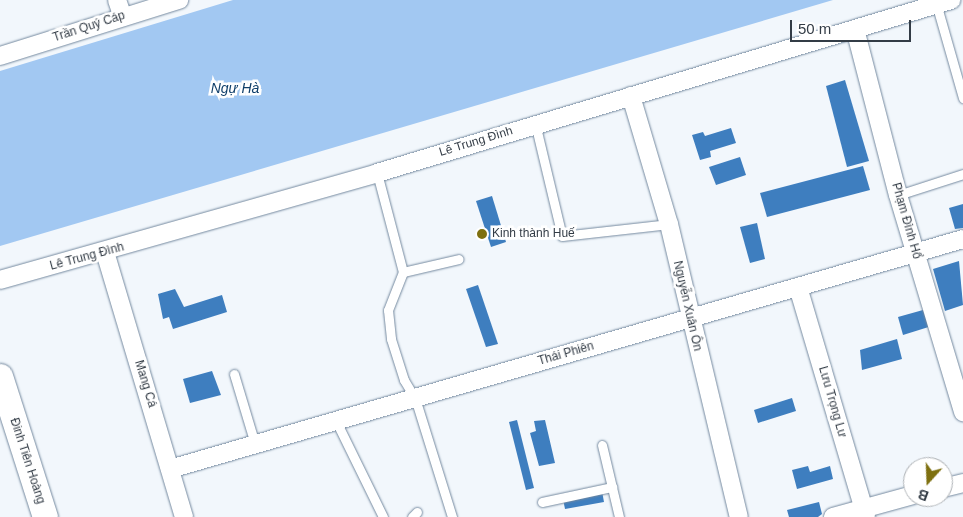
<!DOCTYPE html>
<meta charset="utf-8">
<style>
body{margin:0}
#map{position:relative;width:963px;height:517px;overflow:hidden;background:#f2f7fc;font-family:Arial,sans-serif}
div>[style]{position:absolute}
.water>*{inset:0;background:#a2c8f2}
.building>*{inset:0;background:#3e7ebf}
.roads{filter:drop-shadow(0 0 1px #74899f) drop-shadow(0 0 1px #74899f)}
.lane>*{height:9px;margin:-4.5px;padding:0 4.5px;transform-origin:4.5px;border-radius:4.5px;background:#fff}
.street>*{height:18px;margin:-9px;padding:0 9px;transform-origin:9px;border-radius:9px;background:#fff}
.secondary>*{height:25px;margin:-12.5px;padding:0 12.5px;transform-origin:12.5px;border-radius:12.5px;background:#fff}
.dots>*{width:14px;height:14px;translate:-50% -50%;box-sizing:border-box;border:2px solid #fff;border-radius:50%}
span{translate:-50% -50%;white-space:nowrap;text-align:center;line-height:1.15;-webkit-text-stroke:5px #fff;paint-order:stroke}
.street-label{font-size:12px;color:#333c46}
.poi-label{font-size:12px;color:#333c46}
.left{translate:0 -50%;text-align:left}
.water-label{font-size:14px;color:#103f6a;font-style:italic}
.north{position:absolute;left:903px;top:457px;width:50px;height:50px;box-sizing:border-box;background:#fff;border:1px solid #adb1b5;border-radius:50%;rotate:200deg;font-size:14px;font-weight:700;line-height:20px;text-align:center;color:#333c46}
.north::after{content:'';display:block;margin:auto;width:18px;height:22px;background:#7e7010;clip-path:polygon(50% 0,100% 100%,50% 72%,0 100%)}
.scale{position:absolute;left:790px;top:20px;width:121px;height:22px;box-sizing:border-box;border:2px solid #333c46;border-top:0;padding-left:6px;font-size:15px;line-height:18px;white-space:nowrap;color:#333c46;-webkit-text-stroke:4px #fff;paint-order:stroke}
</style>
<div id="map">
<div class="water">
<div style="clip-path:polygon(233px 0,833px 0,0 246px,0 71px)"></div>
</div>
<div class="building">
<div style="clip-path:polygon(845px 80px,869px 161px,847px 167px,826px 86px)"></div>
<div style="clip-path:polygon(731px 128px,736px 143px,710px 151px,711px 157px,700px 160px,692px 135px,703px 132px,705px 136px)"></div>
<div style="clip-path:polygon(740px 157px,746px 175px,716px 185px,709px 167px)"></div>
<div style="clip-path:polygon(863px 166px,870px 190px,767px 217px,760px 193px)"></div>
<div style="clip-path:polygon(492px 196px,506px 242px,491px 247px,476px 201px)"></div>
<div style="clip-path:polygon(963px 204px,963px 228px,955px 229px,949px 208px)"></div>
<div style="clip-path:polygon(757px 223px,765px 259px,750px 263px,740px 227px)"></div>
<div style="clip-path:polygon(959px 261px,963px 305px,945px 311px,933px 269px)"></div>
<div style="clip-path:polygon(478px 285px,498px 344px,486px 347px,466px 289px)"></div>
<div style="clip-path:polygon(175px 289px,184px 307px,222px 295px,227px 312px,173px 329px,169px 317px,163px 319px,158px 294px)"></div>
<div style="clip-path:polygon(923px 310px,935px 325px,903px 335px,898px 317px)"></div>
<div style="clip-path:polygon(897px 339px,902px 359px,862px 370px,860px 350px)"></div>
<div style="clip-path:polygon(212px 371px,221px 395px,190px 403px,183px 379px)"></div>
<div style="clip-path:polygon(792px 398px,796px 411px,758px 423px,754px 410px)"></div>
<div style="clip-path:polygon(517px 420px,534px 488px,526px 490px,509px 422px)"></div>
<div style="clip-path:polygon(545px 420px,555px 463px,539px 466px,530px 433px,536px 431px,534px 421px)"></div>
<div style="clip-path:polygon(808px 466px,810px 472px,830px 466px,833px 479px,797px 489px,792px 470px)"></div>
<div style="clip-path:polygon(601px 486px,604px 502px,565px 509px,562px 494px)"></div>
<div style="clip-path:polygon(819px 502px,822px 514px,818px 517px,789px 517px,787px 510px)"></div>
</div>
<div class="roads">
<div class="lane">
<div style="left:936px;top:3px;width:99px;rotate:74.1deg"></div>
<div style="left:535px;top:123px;width:116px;rotate:76.6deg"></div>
<div style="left:562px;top:236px;width:108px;rotate:-6.4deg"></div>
<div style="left:377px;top:173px;width:102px;rotate:75.3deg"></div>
<div style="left:403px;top:272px;width:41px;rotate:111.5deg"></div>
<div style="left:388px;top:310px;width:29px;rotate:84deg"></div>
<div style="left:391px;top:339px;width:43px;rotate:72.4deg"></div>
<div style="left:404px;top:380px;width:21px;rotate:59deg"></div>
<div style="left:415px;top:398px;width:125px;rotate:72.7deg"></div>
<div style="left:898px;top:195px;width:68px;rotate:-17.9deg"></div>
<div style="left:403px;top:272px;width:57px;rotate:-13.1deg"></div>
<div style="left:234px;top:374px;width:73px;rotate:73.3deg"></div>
<div style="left:336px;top:421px;width:107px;rotate:63.9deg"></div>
<div style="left:602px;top:445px;width:74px;rotate:76.7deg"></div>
<div style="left:542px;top:502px;width:72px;rotate:-12.1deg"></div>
<div style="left:412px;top:517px;width:7px;rotate:-45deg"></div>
</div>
<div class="street">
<div style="left:117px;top:0;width:18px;rotate:71deg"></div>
<div style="left:855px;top:29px;width:171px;rotate:75.5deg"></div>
<div style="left:898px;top:195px;width:227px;rotate:73.3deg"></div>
<div style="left:0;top:56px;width:188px;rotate:-17.4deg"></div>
<div style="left:631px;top:96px;width:134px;rotate:73.5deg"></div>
<div style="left:669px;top:224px;width:301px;rotate:76.6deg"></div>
<div style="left:105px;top:252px;width:277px;rotate:73.4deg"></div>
<div style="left:0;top:280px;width:392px;rotate:-15.8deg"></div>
<div style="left:377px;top:173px;width:600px;rotate:-16.77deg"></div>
<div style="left:798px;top:287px;width:240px;rotate:73.5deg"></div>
<div style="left:170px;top:469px;width:826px;rotate:-16.17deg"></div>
<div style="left:943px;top:488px;width:21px;rotate:-14deg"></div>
<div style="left:833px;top:517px;width:83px;rotate:-15.4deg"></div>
</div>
<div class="secondary">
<div style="left:0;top:376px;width:148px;rotate:72.3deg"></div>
</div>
</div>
<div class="dots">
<div style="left:482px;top:234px;background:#7e7010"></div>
</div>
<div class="street-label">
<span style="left:89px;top:27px;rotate:-18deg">Trần Quý Cáp</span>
<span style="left:476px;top:142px;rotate:-17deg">Lê Trung Đình</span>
<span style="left:906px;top:221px;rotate:74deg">Phạm Đình Hổ</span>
<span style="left:87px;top:257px;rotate:-15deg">Lê Trung Đình</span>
<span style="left:687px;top:306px;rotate:77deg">Nguyễn Xuân Ôn</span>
<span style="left:566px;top:354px;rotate:-16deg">Thái Phiên</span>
<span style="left:145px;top:384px;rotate:73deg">Mang Cá</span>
<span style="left:832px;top:402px;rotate:74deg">Lưu Trọng Lư</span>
<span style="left:27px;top:461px;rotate:72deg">Đinh Tiên Hoàng</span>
</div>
<div class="poi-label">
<span class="left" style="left:492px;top:234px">Kinh thành Huế</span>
</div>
<div class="water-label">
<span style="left:235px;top:88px">Ngự Hà</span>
</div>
<div class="north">B</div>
<div class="scale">50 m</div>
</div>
